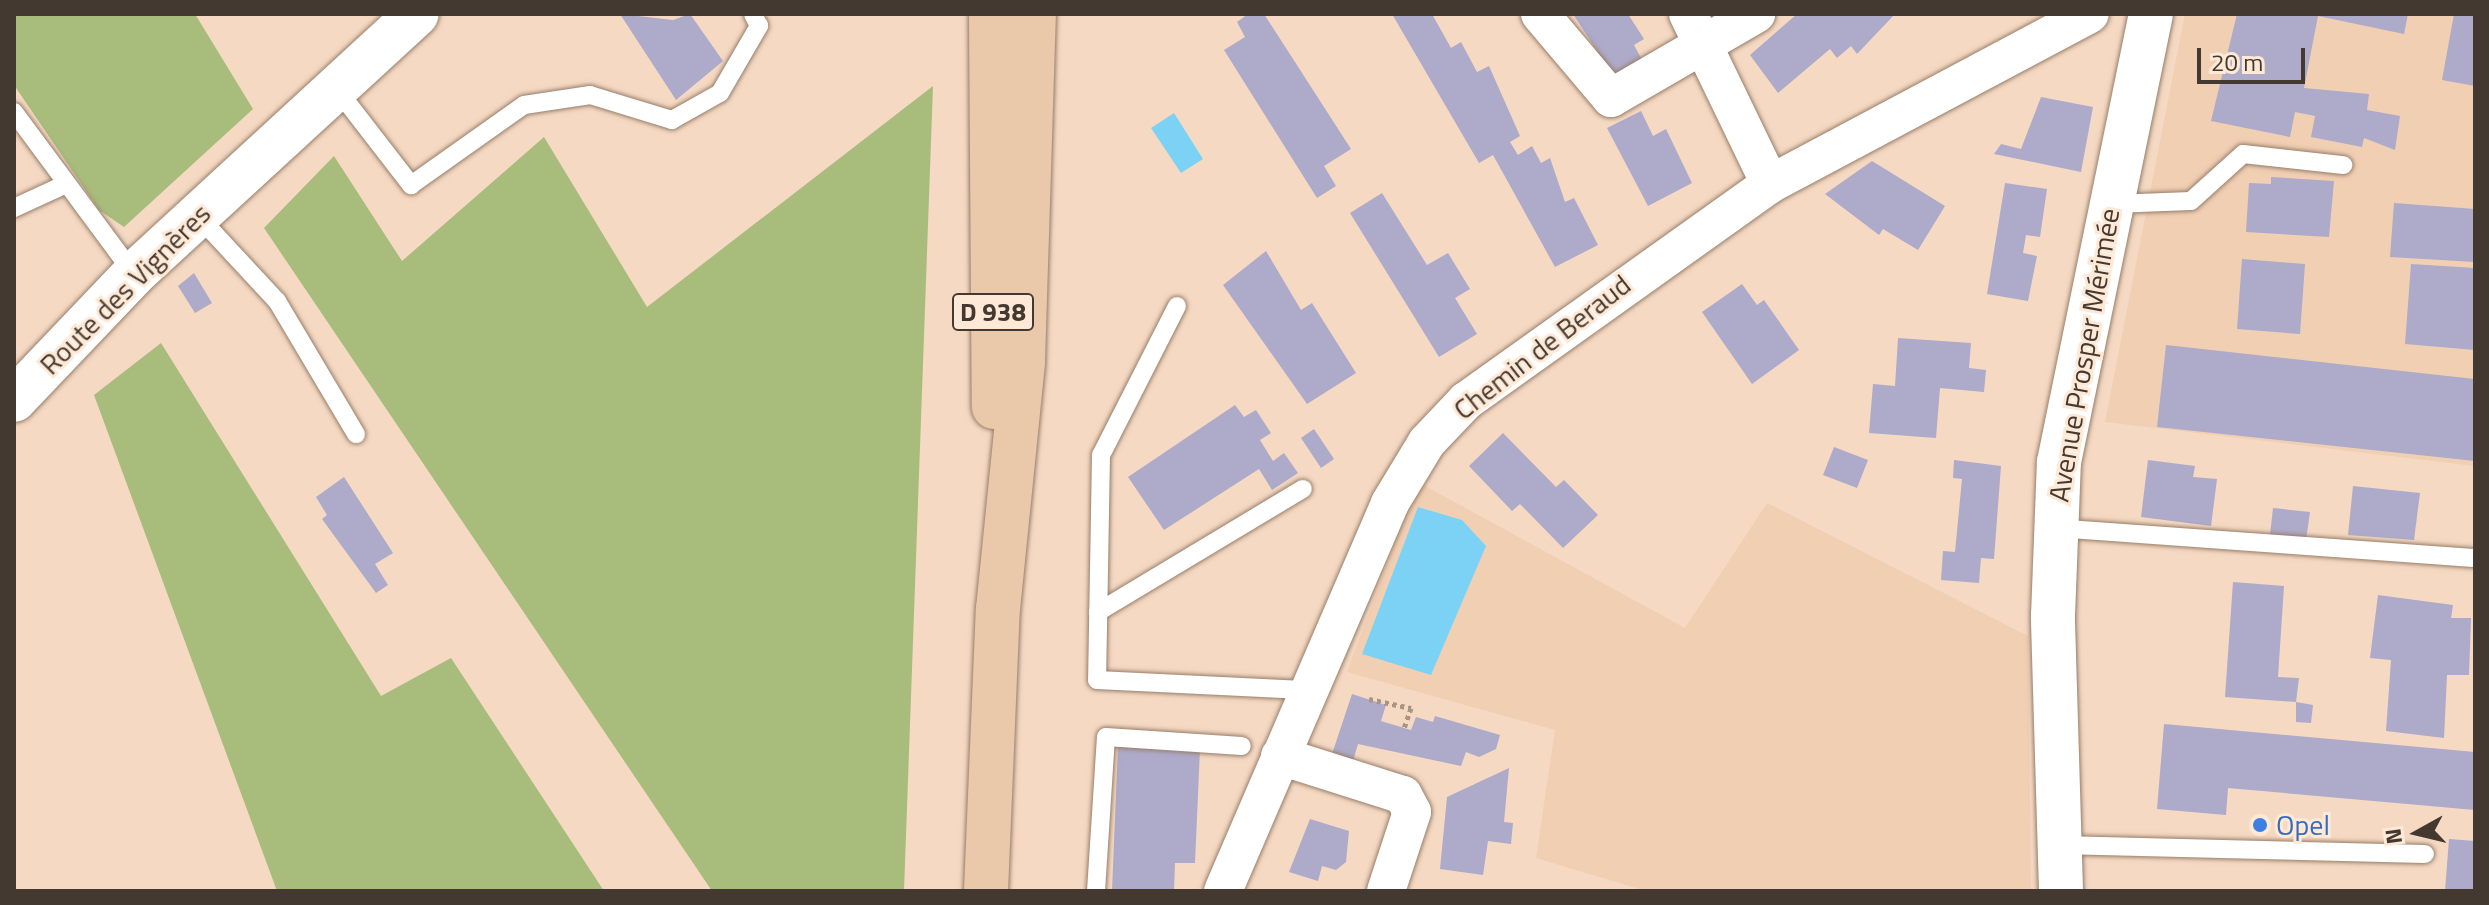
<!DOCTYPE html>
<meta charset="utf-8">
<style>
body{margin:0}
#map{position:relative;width:2489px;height:905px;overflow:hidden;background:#f5d9c3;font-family:"Titillium Web",sans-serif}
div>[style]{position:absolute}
.built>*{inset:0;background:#f1cfb3}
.green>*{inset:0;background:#a8bc7c}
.water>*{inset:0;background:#7cd2f4}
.building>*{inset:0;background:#aeaac9}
.path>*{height:5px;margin-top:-2.5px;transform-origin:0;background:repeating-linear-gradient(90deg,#aa9584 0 4px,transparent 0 8px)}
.roads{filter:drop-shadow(0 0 2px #977e69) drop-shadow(0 0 2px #977e69)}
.lane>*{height:18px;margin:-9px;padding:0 9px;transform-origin:9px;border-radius:9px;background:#fff}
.street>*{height:38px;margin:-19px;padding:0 19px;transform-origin:19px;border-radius:19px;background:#fff}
.secondary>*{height:44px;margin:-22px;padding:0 22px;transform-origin:22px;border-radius:22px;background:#fff}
.primary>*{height:44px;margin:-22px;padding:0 22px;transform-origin:22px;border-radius:22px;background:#eac8aa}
.dots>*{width:22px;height:22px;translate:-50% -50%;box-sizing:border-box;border:4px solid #fee8d6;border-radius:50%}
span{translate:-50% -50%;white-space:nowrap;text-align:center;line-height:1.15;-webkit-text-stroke:6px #fee8d6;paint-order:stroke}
.shield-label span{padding:2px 6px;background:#fee8d6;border:2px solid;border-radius:6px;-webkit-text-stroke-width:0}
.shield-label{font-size:26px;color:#443930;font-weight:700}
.street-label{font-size:28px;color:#443930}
.shop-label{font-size:28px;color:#366cbe}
.left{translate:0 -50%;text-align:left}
.frame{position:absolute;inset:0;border:16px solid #443930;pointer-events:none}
.north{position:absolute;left:2377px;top:793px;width:80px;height:80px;-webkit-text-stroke:6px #fee8d6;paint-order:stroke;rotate:262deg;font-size:22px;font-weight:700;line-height:32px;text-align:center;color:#443930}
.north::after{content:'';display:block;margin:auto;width:28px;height:36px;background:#443930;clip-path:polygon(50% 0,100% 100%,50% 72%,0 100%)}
.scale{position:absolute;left:2197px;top:48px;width:108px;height:36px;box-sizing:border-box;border:4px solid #443930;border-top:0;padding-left:10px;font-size:24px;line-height:28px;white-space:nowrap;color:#443930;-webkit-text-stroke:6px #fee8d6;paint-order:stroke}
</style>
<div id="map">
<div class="built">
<div style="clip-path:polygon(2185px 14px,2475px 14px,2475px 466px,2105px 422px)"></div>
<div style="clip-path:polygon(1418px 482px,1685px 628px,1767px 503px,2028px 636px,2031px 891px,1646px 891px,1536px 858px,1555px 730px,1347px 672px)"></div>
</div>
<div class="green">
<div style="clip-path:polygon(14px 14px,195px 14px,253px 109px,124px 227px,99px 210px,14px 85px)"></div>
<div style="clip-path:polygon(933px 86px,904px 891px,712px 891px,264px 228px,334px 156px,402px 261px,544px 137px,647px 307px)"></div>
<div style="clip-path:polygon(161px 343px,381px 696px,451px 658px,604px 891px,277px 891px,94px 395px)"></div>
</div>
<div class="water">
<div style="clip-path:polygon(1174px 113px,1203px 159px,1181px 173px,1151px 128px)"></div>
<div style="clip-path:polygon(1418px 507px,1462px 520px,1486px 546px,1431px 675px,1362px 654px)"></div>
</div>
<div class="building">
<div style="clip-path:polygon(620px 14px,673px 20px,690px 14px,723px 61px,676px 100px)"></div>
<div style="clip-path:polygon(1248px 14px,1264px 14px,1351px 149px,1324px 166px,1336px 186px,1317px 198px,1224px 50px,1245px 37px,1237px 22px)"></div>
<div style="clip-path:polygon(1392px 14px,1432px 14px,1451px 48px,1461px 42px,1477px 72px,1489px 66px,1520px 136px,1510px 142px,1518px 155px,1532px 146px,1541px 163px,1550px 158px,1565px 202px,1574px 198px,1598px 245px,1555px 267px,1493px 155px,1479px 163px)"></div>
<div style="clip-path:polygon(1573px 14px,1628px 14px,1644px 39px,1634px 45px,1648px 71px,1620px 86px)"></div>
<div style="clip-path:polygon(1797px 14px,1825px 16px,1895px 14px,1857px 54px,1851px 46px,1837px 58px,1830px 49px,1778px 93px,1750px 55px)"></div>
<div style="clip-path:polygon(2237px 14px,2408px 14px,2404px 34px,2318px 16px,2304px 88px,2369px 94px,2367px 110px,2400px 116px,2395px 150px,2364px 138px,2362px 147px,2311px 137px,2315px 116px,2295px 112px,2290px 137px,2211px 121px)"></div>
<div style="clip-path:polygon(2454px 14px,2475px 14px,2475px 86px,2442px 80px)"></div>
<div style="clip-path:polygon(2041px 97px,2093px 107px,2081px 172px,1994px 154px,2001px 144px,2021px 149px)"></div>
<div style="clip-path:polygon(1641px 111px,1653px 136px,1666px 129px,1692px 183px,1648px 206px,1607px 128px)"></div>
<div style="clip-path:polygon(1872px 161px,1945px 206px,1918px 250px,1883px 229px,1879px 235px,1825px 194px)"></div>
<div style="clip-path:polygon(2271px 177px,2334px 181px,2329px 237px,2246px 232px,2249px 183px,2271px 184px)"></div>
<div style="clip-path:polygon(2005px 183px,2047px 189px,2040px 237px,2026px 235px,2023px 253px,2037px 256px,2028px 301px,1987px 294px)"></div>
<div style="clip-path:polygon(1382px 193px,1427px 265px,1448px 253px,1470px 289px,1455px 298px,1477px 334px,1439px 357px,1350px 213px)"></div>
<div style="clip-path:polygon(2394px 203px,2475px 209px,2475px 262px,2390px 257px)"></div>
<div style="clip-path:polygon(1266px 251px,1301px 310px,1312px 303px,1356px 373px,1307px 404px,1223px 285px)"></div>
<div style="clip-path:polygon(2242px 259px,2305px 264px,2300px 334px,2237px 329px)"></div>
<div style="clip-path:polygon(2411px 264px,2475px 268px,2475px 350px,2405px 344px)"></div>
<div style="clip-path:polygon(194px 273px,212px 303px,195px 313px,178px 286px)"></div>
<div style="clip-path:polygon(1742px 284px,1757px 305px,1764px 300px,1799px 350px,1752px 384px,1702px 312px)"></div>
<div style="clip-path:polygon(1898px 338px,1971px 343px,1969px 368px,1986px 370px,1984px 392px,1940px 388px,1936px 438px,1869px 433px,1873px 384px,1895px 386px)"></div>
<div style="clip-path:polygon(2166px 345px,2475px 379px,2475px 461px,2157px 427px)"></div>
<div style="clip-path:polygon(1235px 405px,1244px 417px,1256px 410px,1271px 433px,1260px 440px,1273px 461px,1284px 453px,1298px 473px,1272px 490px,1259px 469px,1164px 530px,1128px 477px)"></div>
<div style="clip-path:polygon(1314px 429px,1334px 459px,1321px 468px,1301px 438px)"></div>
<div style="clip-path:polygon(1503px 433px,1556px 487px,1564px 480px,1598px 515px,1563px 548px,1520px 504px,1512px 511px,1469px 466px)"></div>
<div style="clip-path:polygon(1834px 447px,1868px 460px,1857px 488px,1823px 475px)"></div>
<div style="clip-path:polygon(1954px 460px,2001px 466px,1994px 559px,1981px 558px,1979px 583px,1941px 580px,1943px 551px,1955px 552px,1962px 479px,1953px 478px)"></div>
<div style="clip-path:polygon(2148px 460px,2195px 466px,2193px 477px,2217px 479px,2211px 526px,2141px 517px)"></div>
<div style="clip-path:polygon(344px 477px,393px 553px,375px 564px,388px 585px,376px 593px,322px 519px,327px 515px,316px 497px)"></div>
<div style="clip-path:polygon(2353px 486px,2420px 493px,2414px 540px,2348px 535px)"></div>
<div style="clip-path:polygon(2273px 508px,2310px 512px,2306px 540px,2270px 535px)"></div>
<div style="clip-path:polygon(2233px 582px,2284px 586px,2278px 677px,2299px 678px,2296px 702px,2225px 697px)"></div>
<div style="clip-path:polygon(2378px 595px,2453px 605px,2451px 618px,2471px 618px,2469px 675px,2447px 675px,2444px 738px,2386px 731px,2391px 660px,2370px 658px)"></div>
<div style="clip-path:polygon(1352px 694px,1386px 705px,1381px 721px,1411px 730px,1416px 717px,1433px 722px,1435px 716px,1500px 735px,1496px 749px,1479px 757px,1466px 752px,1461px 766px,1358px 744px,1353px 761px,1332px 754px)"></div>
<div style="clip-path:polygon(2296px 702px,2313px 705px,2311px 723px,2296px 722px)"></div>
<div style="clip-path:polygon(2164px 724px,2475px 752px,2475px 810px,2228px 788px,2226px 815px,2157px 809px)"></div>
<div style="clip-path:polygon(1118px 745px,1200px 749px,1195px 863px,1175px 863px,1174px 891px,1112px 891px)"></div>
<div style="clip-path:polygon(1509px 768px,1504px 822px,1513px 823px,1511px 844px,1488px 841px,1483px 875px,1440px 869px,1447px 797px)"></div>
<div style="clip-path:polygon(1310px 819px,1349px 831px,1346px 862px,1336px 870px,1322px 866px,1318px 881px,1289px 872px)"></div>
<div style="clip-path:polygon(2449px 839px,2475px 841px,2475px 891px,2445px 891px)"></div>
</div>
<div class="path">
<div style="left:1369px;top:699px;width:43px;rotate:12.1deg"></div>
<div style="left:1411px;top:708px;width:21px;rotate:109deg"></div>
</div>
<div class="roads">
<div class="lane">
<div style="left:336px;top:88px;width:123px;rotate:52.3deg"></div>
<div style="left:411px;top:185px;width:138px;rotate:-35.3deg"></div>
<div style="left:524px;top:105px;width:67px;rotate:-8.6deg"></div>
<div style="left:590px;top:95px;width:86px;rotate:17deg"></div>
<div style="left:672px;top:120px;width:55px;rotate:-29.4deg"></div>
<div style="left:720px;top:93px;width:78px;rotate:-59.8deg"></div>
<div style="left:759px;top:26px;width:13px;rotate:-117deg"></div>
<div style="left:14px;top:112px;width:202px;rotate:53.5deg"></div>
<div style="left:2112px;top:204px;width:79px;rotate:-2.2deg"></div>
<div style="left:2191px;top:201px;width:70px;rotate:-42.1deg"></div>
<div style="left:2243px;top:154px;width:101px;rotate:6.3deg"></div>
<div style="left:14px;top:208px;width:55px;rotate:-24.7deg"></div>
<div style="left:197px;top:215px;width:117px;rotate:47.1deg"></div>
<div style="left:277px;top:301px;width:155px;rotate:59.3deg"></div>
<div style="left:1177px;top:306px;width:167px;rotate:117deg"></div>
<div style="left:1101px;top:455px;width:225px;rotate:91deg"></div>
<div style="left:1097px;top:680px;width:207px;rotate:2.8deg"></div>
<div style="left:2055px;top:528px;width:421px;rotate:4.1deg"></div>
<div style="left:1098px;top:612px;width:239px;rotate:-31deg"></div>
<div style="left:2059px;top:845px;width:366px;rotate:1.4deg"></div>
<div style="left:1096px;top:891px;width:154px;rotate:-86.3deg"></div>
<div style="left:1106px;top:737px;width:136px;rotate:3.8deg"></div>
</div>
<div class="street">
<div style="left:1540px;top:14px;width:110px;rotate:49.8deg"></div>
<div style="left:1611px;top:98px;width:168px;rotate:-30.1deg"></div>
<div style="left:1688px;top:14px;width:189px;rotate:64.2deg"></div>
<div style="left:1280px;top:756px;width:129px;rotate:17.6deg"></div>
<div style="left:1403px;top:795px;width:19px;rotate:62deg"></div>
<div style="left:1412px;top:812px;width:83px;rotate:108.2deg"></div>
<div style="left:1223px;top:891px;width:422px;rotate:-66.7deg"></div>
<div style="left:1390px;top:503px;width:71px;rotate:-58.8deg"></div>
<div style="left:1427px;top:442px;width:57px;rotate:-46.4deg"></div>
<div style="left:1466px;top:401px;width:374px;rotate:-35.5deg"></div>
<div style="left:1770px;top:184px;width:362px;rotate:-28deg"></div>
</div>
<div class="secondary">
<div style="left:14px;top:400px;width:174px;rotate:-46.4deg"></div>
<div style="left:134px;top:274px;width:384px;rotate:-42.6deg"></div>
<div style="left:2061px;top:891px;width:275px;rotate:-91.7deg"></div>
<div style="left:2053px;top:616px;width:154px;rotate:-87.8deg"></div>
<div style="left:2059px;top:462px;width:457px;rotate:-78.4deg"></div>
</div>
<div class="primary">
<div style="left:991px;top:14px;width:393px;rotate:89.6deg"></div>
<div style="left:986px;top:891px;width:282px;rotate:-87.6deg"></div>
<div style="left:998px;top:609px;width:249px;rotate:-84.2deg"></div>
<div style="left:1023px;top:361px;width:347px;rotate:-88.2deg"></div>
</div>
</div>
<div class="dots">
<div style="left:2260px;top:825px;background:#3f7fe0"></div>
</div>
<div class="shield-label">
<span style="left:993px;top:312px">D 938</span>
</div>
<div class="street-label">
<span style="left:125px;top:289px;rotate:-45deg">Route des Vignères</span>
<span style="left:1542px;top:347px;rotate:-38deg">Chemin de Beraud</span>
<span style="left:2084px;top:355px;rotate:-80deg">Avenue Prosper Mérimée</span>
</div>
<div class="shop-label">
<span class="left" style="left:2276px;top:825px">Opel</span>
</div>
<div class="frame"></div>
<div class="north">N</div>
<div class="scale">20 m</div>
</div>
